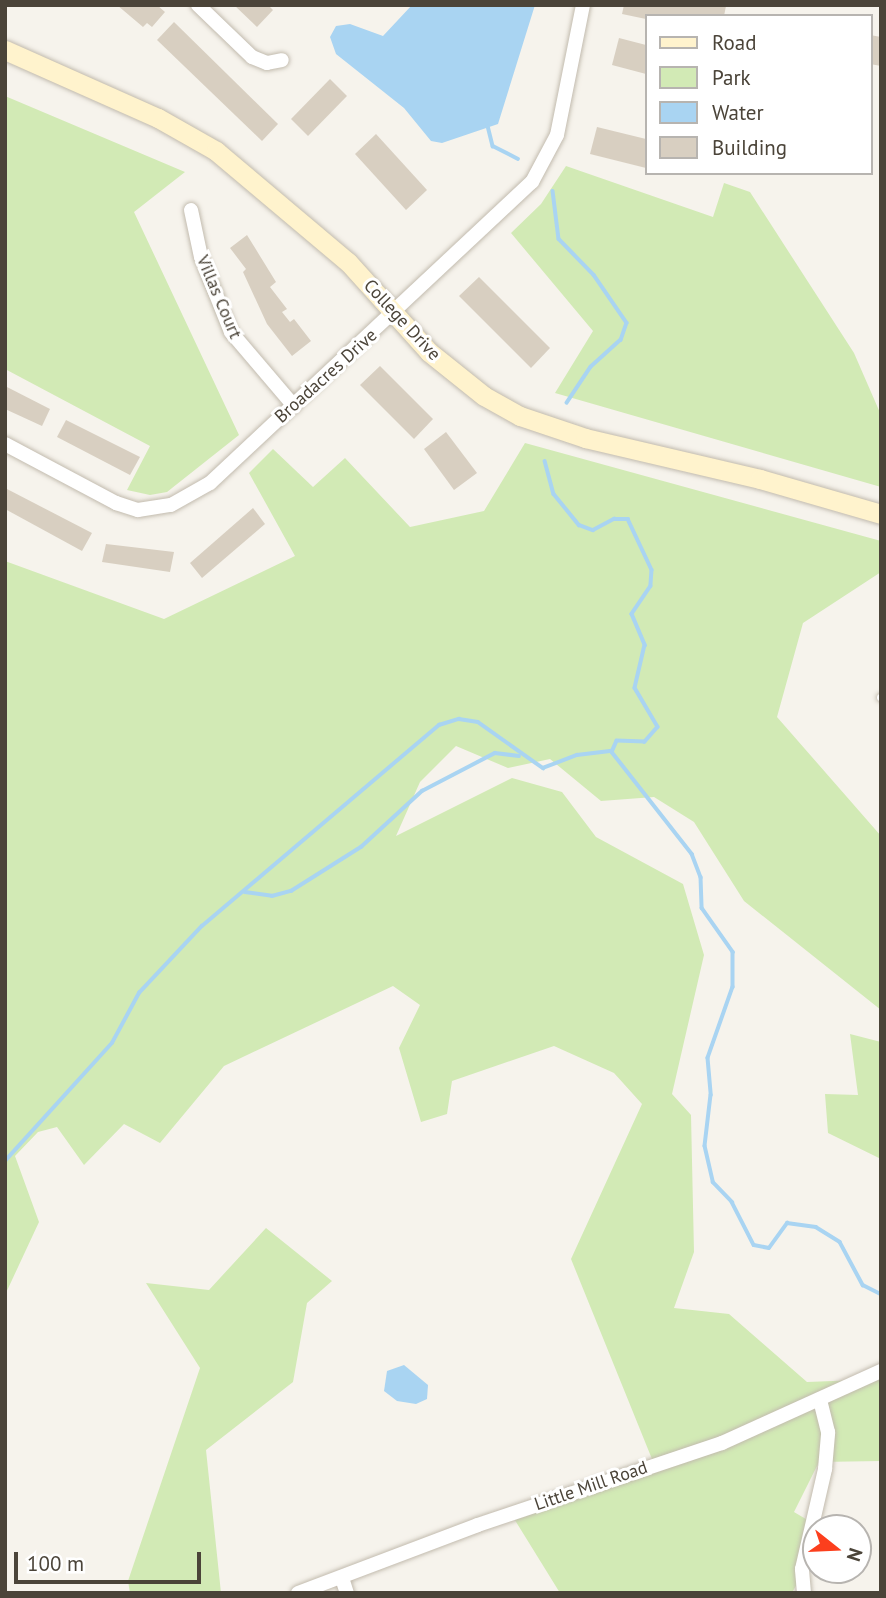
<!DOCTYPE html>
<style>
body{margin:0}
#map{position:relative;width:886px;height:1598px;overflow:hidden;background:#f6f3ec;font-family:"PT Sans",sans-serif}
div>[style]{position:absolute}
.green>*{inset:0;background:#d2eab5}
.water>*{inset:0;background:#a9d4f2}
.stream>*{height:3.5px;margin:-1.75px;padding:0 1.75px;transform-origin:1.75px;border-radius:1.75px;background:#a9d4f2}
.building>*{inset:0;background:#d8cfc1}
.roads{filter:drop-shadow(0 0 2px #c2bbae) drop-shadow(0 0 2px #c2bbae)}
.lane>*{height:7px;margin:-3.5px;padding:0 3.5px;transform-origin:3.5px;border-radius:3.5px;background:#fff}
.street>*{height:14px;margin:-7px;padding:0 7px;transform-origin:7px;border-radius:7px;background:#fff}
.secondary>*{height:19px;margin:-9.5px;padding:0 9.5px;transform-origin:9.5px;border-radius:9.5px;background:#fff3cd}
span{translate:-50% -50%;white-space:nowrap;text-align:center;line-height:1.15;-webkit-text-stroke:6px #fff;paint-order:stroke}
.street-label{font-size:18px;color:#4b4439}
.frame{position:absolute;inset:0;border:7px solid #4b4439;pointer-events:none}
.legend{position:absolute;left:645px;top:14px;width:228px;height:161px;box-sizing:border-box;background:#fff;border:2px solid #b7b4b0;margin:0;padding:9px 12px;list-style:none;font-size:21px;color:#4b4439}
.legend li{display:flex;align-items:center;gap:14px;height:35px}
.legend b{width:35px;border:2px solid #b7b4b0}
.north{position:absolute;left:802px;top:1514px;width:70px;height:70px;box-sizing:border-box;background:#fff;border:2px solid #b7b4b0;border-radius:50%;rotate:108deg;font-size:19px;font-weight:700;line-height:28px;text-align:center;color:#4b4439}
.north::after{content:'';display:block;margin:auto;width:24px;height:32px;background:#fc3f1d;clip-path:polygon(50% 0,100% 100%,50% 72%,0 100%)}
.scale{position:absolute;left:14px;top:1552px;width:187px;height:32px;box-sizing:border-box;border:4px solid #4b4439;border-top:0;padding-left:9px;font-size:21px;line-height:24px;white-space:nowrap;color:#4b4439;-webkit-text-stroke:5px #fff;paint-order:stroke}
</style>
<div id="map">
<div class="green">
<div style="clip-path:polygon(5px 96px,185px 172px,134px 212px,239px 435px,167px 492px,150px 495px,127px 490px,150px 446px,5px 369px)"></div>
<div style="clip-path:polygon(566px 166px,713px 217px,724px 183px,750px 192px,854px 353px,881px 415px,881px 487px,555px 393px,593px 331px,511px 233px,541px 204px)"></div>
<div style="clip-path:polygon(525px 443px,881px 541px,881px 572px,803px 623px,777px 717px,881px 836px,881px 1010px,744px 901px,694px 822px,654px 797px,601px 801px,550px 759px,508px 768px,456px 746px,420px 782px,396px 836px,512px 778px,562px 792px,596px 837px,683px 884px,704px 955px,672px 1094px,691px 1115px,694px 1252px,674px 1308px,729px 1314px,807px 1382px,859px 1380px,881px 1370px,881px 1461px,819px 1462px,794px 1512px,821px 1528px,816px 1528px,816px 1548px,792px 1593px,560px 1593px,513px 1517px,654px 1464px,571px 1259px,642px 1104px,614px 1073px,554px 1046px,452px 1081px,447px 1114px,421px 1122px,399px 1048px,420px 1005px,393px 986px,224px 1066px,160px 1143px,124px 1124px,84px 1165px,57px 1127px,38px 1132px,15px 1156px,39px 1222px,5px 1295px,5px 561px,164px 619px,295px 556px,249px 473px,273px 449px,313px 487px,345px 458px,410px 527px,484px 511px)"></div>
<div style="clip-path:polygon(850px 1034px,881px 1042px,881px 1159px,828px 1133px,825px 1094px,858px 1095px)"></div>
<div style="clip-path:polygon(266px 1228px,332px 1281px,307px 1303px,293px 1382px,206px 1450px,221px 1593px,130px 1593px,128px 1581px,200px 1368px,146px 1283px,209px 1290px)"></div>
</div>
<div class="water">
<div style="clip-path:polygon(412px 5px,535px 5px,498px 124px,442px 143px,431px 141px,404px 108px,336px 54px,330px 37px,336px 26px,350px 24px,383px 36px)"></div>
<div style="clip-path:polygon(404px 1365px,428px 1385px,427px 1399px,416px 1404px,397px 1401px,384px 1391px,387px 1371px)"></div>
</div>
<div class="stream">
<div style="left:488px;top:126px;width:21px;rotate:76deg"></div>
<div style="left:493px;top:146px;width:28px;rotate:27deg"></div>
<div style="left:553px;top:191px;width:48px;rotate:82.9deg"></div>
<div style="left:559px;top:239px;width:50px;rotate:45.8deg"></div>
<div style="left:594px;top:275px;width:58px;rotate:55.5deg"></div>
<div style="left:627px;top:323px;width:18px;rotate:109deg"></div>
<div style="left:621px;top:340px;width:40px;rotate:138deg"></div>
<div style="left:591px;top:367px;width:43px;rotate:123.7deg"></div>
<div style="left:545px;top:461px;width:34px;rotate:75deg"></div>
<div style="left:554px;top:494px;width:40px;rotate:51deg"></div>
<div style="left:579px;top:525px;width:15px;rotate:20deg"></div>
<div style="left:593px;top:530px;width:24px;rotate:-28deg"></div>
<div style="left:614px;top:519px;width:14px"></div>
<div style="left:628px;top:519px;width:56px;rotate:64.8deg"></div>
<div style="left:652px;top:570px;width:16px;rotate:94deg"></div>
<div style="left:651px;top:586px;width:34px;rotate:124deg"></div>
<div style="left:632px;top:614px;width:34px;rotate:67deg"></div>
<div style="left:645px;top:645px;width:44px;rotate:103.1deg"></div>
<div style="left:635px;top:688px;width:45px;rotate:59.5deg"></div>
<div style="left:658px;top:727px;width:20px;rotate:131deg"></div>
<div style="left:645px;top:742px;width:28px;rotate:-178deg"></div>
<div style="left:617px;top:741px;width:12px;rotate:114deg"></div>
<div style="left:612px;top:752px;width:130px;rotate:51.9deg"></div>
<div style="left:692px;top:854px;width:25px;rotate:69deg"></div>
<div style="left:701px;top:877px;width:31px;rotate:88deg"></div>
<div style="left:702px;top:908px;width:54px;rotate:54.8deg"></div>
<div style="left:733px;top:952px;width:35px;rotate:90deg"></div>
<div style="left:733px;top:987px;width:75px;rotate:109.4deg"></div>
<div style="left:708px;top:1058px;width:37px;rotate:85deg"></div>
<div style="left:711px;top:1095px;width:51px;rotate:96.7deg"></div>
<div style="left:705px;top:1146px;width:37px;rotate:77deg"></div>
<div style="left:713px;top:1182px;width:28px;rotate:46deg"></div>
<div style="left:732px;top:1202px;width:48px;rotate:62.9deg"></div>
<div style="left:754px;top:1245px;width:15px;rotate:11deg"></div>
<div style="left:769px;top:1248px;width:31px;rotate:-54deg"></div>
<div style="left:787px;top:1223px;width:29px;rotate:8deg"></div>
<div style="left:816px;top:1227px;width:28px;rotate:32deg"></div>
<div style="left:840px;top:1242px;width:49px;rotate:61.9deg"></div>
<div style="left:863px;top:1285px;width:20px;rotate:27deg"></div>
<div style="left:245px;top:892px;width:27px;rotate:8deg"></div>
<div style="left:272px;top:896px;width:20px;rotate:-15deg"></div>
<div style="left:291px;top:891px;width:83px;rotate:-32.2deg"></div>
<div style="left:361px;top:847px;width:83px;rotate:-42.6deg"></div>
<div style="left:422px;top:791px;width:82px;rotate:-27.5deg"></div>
<div style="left:495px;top:753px;width:24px;rotate:7deg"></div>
<div style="left:5px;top:1161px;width:159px;rotate:-47.8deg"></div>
<div style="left:112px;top:1043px;width:57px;rotate:-61.6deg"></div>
<div style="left:139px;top:993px;width:92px;rotate:-46.8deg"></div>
<div style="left:202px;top:926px;width:311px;rotate:-40.3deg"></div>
<div style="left:439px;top:725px;width:21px;rotate:-17deg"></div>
<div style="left:459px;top:719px;width:19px;rotate:9deg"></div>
<div style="left:478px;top:722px;width:80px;rotate:35.3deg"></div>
<div style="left:543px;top:768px;width:36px;rotate:-21deg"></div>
<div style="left:577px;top:755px;width:35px;rotate:-7deg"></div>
</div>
<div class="building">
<div style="clip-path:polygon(117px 5px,157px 5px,165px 12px,152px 27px,147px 23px,143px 27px)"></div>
<div style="clip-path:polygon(234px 5px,268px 5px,273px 10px,257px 27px)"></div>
<div style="clip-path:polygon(624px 5px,723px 5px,726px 6px,724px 16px,646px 19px,622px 14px)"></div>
<div style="clip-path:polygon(174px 22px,278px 124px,262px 141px,157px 40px)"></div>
<div style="clip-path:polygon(870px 35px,881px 37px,881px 66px,870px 64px)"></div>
<div style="clip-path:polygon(619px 38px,646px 45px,646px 74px,612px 65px)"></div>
<div style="clip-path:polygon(330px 79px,347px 96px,308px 136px,291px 119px)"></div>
<div style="clip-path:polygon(597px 127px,646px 139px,646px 168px,590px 154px)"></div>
<div style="clip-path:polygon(376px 134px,427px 190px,406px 210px,355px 154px)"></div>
<div style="clip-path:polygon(247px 235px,276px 282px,270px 287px,287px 309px,282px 312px,290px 322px,294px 319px,311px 341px,292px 356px,267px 324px,243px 272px,246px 269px,230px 248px)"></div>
<div style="clip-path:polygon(479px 277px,550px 348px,531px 368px,459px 296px)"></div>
<div style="clip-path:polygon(380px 366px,433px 419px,414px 439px,360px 385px)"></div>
<div style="clip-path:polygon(5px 386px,50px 409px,42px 426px,5px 409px)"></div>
<div style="clip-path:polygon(66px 420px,140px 457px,130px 475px,57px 437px)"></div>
<div style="clip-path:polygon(446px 432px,477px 473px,454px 490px,424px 449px)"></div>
<div style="clip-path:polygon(7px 489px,92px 533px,82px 551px,5px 509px)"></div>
<div style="clip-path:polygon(253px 508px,265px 524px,202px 578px,190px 563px)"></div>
<div style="clip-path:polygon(106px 544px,174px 552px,170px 572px,102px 562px)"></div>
</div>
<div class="roads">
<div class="lane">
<div style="left:880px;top:697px;width:1px"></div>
</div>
<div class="street">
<div style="left:198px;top:5px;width:75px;rotate:43.9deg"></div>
<div style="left:252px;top:57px;width:16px;rotate:22deg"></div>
<div style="left:267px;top:63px;width:15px;rotate:-11deg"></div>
<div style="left:191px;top:210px;width:48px;rotate:78deg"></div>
<div style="left:201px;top:257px;width:81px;rotate:68.2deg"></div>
<div style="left:231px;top:332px;width:97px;rotate:49.6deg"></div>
<div style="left:5px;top:444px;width:126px;rotate:28deg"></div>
<div style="left:116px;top:503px;width:23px;rotate:18deg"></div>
<div style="left:138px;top:510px;width:33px;rotate:-9deg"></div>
<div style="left:171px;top:505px;width:45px;rotate:-29.4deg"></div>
<div style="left:210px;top:483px;width:441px;rotate:-43.1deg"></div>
<div style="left:532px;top:182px;width:53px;rotate:-62deg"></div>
<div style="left:557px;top:135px;width:133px;rotate:-78.7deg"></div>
<div style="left:342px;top:1578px;width:16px;rotate:72deg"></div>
<div style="left:298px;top:1593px;width:192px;rotate:-20.7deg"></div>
<div style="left:478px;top:1525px;width:257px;rotate:-18.6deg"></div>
<div style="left:722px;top:1443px;width:175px;rotate:-24.4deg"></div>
<div style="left:804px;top:1593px;width:24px;rotate:-95deg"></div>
<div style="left:802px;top:1569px;width:103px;rotate:-77deg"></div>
<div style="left:825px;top:1469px;width:37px;rotate:-85deg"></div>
<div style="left:828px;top:1432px;width:34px;rotate:-104deg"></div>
</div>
<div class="secondary">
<div style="left:5px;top:50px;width:167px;rotate:24deg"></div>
<div style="left:158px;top:118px;width:67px;rotate:29.6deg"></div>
<div style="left:216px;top:151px;width:172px;rotate:40.1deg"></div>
<div style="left:348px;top:262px;width:121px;rotate:48deg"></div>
<div style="left:429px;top:352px;width:70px;rotate:38.7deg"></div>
<div style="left:484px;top:396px;width:41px;rotate:29.1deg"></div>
<div style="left:520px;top:416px;width:69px;rotate:18.7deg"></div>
<div style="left:585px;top:438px;width:180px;rotate:13.2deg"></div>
<div style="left:760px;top:479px;width:126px;rotate:16.1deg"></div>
</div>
</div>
<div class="street-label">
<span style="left:219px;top:297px;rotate:67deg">Villas Court</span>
<span style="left:402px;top:320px;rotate:47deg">College Drive</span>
<span style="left:326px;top:376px;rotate:-42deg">Broadacres Drive</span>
<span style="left:591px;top:1486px;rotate:-19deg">Little Mill Road</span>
</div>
<div class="frame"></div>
<ul class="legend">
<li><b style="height:9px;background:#fff3cd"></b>Road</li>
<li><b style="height:19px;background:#d2eab5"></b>Park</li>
<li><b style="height:19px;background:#a9d4f2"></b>Water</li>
<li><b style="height:19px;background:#d8cfc1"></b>Building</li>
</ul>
<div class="north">N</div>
<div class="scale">100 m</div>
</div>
